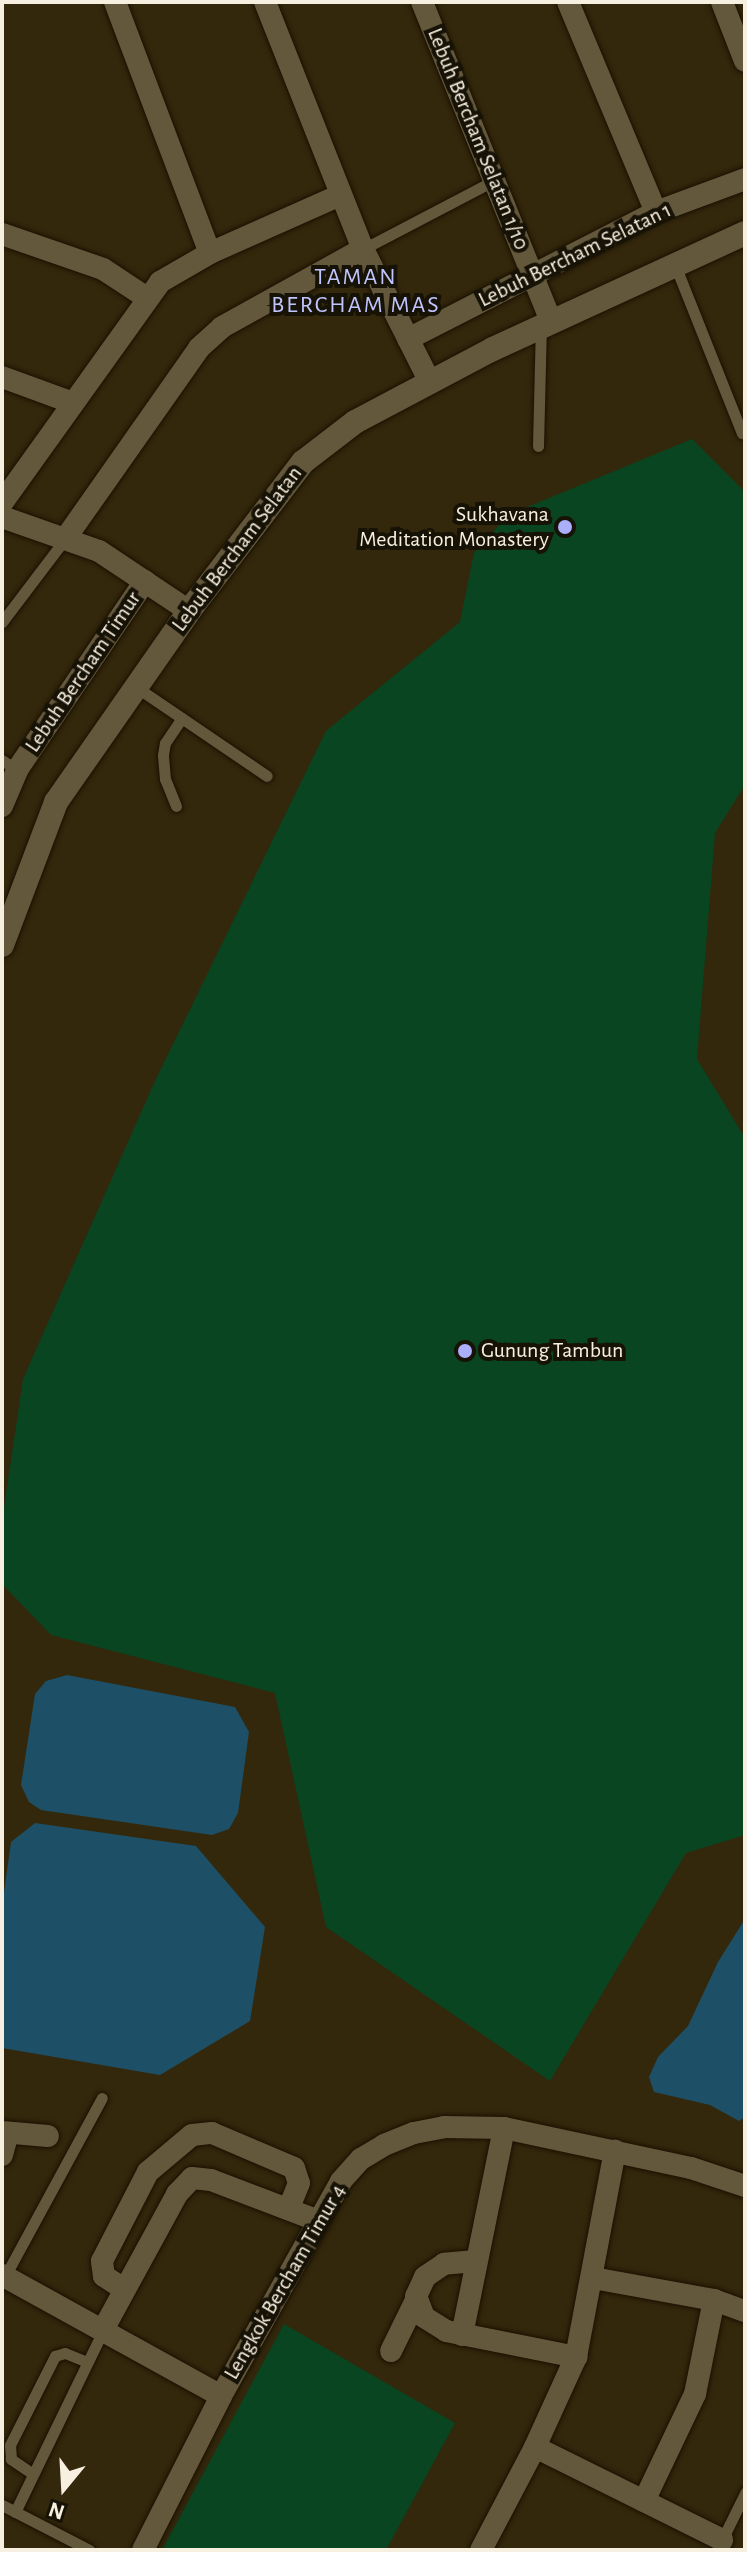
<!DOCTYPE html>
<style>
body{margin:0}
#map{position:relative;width:747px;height:2552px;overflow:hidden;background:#33280c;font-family:"Alegreya Sans",sans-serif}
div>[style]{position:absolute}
.green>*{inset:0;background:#084520}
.water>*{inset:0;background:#1d5066}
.roads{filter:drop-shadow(0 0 2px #1b1000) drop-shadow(0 0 2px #1b1000)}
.lane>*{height:11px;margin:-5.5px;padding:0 5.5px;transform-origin:5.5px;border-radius:5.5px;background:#64583c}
.street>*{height:22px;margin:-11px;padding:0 11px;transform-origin:11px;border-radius:11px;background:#64583c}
.secondary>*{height:24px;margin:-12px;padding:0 12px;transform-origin:12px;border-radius:12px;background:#64583c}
.dots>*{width:22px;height:22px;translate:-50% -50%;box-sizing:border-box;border:4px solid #161206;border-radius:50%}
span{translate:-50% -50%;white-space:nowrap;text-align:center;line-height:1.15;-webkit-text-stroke:8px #161206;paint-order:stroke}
.street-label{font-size:22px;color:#f7f0e0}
.poi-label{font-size:22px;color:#f7f0e0}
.right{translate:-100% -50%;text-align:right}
.left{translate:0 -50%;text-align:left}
.neighbourhood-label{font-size:24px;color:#c0c4fd;letter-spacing:2px}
.frame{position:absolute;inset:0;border:4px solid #f7f0e0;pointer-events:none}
.north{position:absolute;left:24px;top:2448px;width:80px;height:80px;-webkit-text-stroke:6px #161206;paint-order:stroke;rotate:198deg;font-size:22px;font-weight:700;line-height:32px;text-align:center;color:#f7f0e0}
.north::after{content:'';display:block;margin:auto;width:28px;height:36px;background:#f7f0e0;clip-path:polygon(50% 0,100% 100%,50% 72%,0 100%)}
</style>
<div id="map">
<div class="green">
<div style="clip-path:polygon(692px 439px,745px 492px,745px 785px,715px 833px,697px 1059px,745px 1138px,745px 1835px,686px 1853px,550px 2081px,326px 1927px,275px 1693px,51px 1635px,2px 1584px,2px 1521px,23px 1379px,155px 1081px,326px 731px,460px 622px,474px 553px,508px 515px)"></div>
<div style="clip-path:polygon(284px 2324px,455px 2423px,386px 2550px,162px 2550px)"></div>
</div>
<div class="water">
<div style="clip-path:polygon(67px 1675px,235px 1707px,249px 1732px,238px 1813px,229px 1829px,212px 1835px,41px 1810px,29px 1802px,21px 1785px,35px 1694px,46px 1681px)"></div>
<div style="clip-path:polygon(35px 1823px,196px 1846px,265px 1927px,250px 2021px,160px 2075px,2px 2048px,2px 1907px,11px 1842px)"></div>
<div style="clip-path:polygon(745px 1919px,745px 2117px,739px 2121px,710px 2105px,654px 2092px,649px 2077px,658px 2057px,688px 2026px,718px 1962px)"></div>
</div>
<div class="roads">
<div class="lane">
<div style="left:363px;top:249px;width:147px;rotate:-27.6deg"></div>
<div style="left:675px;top:265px;width:181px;rotate:68.3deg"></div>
<div style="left:538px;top:446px;width:119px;rotate:-88.6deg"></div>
<div style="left:2px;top:622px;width:104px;rotate:-52.8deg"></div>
<div style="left:136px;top:687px;width:158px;rotate:34.2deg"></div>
<div style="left:2px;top:760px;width:18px;rotate:34deg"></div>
<div style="left:176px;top:806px;width:29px;rotate:-112deg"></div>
<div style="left:165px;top:779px;width:24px;rotate:-95deg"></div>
<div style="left:163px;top:755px;width:12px;rotate:-81deg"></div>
<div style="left:165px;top:743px;width:30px;rotate:-56deg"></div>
<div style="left:3px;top:2280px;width:207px;rotate:-61.5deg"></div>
<div style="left:33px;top:2474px;width:27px;rotate:-146deg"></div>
<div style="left:11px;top:2459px;width:14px;rotate:-94deg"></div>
<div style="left:10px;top:2445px;width:100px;rotate:-63.2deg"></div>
<div style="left:55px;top:2356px;width:10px;rotate:-17deg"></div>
<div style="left:65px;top:2353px;width:24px;rotate:22deg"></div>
<div style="left:2px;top:2505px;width:98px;rotate:27.3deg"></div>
<div style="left:15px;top:2512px;width:203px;rotate:-64.1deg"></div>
<div style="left:717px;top:2550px;width:64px;rotate:-63.8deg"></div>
</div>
<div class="street">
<div style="left:115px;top:2px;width:268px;rotate:69.3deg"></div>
<div style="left:265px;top:2px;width:266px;rotate:68.4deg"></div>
<div style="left:363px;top:249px;width:149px;rotate:63.3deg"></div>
<div style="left:422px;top:2px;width:344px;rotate:68deg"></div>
<div style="left:568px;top:2px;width:228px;rotate:67.3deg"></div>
<div style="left:722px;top:2px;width:63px;rotate:68.7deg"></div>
<div style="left:2px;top:234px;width:107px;rotate:19.1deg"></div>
<div style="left:103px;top:269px;width:53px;rotate:33.4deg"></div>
<div style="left:408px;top:339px;width:279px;rotate:-27.1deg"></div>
<div style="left:656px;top:212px;width:95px;rotate:-20.3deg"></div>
<div style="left:2px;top:377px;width:76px;rotate:20.1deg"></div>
<div style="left:2px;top:503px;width:272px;rotate:-54.4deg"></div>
<div style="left:160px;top:282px;width:58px;rotate:-30.1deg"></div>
<div style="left:210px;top:253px;width:142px;rotate:-24deg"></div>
<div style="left:2px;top:517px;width:103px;rotate:19.3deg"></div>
<div style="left:99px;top:551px;width:108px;rotate:33.7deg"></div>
<div style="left:65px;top:539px;width:233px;rotate:-54.9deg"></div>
<div style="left:199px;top:348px;width:31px;rotate:-42deg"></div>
<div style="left:222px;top:327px;width:161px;rotate:-29deg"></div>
<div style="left:2px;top:806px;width:39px;rotate:-67deg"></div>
<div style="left:17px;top:770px;width:228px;rotate:-55.9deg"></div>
<div style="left:2px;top:2132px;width:46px;rotate:5deg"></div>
<div style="left:2px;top:2155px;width:23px;rotate:-75deg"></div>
<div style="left:476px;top:2261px;width:32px;rotate:175deg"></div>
<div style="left:444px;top:2264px;width:23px;rotate:146deg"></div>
<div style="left:425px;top:2277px;width:21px;rotate:115deg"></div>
<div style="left:416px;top:2296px;width:22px;rotate:69deg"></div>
<div style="left:424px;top:2317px;width:26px;rotate:32deg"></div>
<div style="left:446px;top:2331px;width:133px;rotate:11.3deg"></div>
<div style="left:2px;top:2275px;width:250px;rotate:28.9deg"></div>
<div style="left:593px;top:2278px;width:123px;rotate:10.3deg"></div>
<div style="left:714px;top:2300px;width:33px;rotate:20deg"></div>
<div style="left:124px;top:2289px;width:24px;rotate:-147deg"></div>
<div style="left:104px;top:2276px;width:15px;rotate:-98deg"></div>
<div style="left:102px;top:2261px;width:100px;rotate:-62.7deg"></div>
<div style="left:148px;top:2172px;width:57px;rotate:-40.1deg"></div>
<div style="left:192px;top:2135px;width:20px;rotate:-6deg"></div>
<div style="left:212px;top:2133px;width:89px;rotate:23.1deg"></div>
<div style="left:294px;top:2168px;width:16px;rotate:72deg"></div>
<div style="left:299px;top:2183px;width:27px;rotate:112deg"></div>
<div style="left:104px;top:2328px;width:153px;rotate:-61.4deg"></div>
<div style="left:177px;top:2194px;width:22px;rotate:-47deg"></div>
<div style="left:192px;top:2178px;width:19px;rotate:6deg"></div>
<div style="left:211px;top:2180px;width:116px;rotate:20.8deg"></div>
<div style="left:462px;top:2335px;width:211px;rotate:-78.5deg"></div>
<div style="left:391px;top:2351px;width:57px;rotate:-63.9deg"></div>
<div style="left:535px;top:2447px;width:209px;rotate:26.4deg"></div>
<div style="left:644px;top:2501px;width:119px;rotate:-64.5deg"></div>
<div style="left:695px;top:2394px;width:96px;rotate:-78.6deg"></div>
<div style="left:143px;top:2550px;width:173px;rotate:-63.1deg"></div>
<div style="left:221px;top:2396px;width:246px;rotate:-60.8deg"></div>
<div style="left:341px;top:2181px;width:30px;rotate:-48deg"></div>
<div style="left:361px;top:2159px;width:27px;rotate:-31deg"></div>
<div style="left:384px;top:2145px;width:32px;rotate:-22deg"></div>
<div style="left:414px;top:2133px;width:31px;rotate:-11deg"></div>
<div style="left:444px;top:2127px;width:60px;rotate:1deg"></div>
<div style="left:504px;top:2128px;width:191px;rotate:12.1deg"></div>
<div style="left:691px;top:2168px;width:57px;rotate:18.4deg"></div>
<div style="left:481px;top:2550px;width:116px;rotate:-62.3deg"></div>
<div style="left:535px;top:2447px;width:99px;rotate:-65.5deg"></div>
<div style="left:576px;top:2357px;width:210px;rotate:-79.3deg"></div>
</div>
<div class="secondary">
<div style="left:2px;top:945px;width:153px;rotate:-69.3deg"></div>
<div style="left:56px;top:802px;width:233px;rotate:-55.1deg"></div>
<div style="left:189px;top:611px;width:188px;rotate:-52.6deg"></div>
<div style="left:303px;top:462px;width:66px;rotate:-37.6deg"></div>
<div style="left:355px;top:422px;width:156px;rotate:-27.9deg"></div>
<div style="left:493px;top:349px;width:277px;rotate:-24.7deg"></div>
</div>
</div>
<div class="dots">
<div style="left:565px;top:527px;background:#abaffb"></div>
<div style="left:465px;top:1351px;background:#abaffb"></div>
</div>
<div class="street-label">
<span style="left:478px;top:139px;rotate:68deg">Lebuh Bercham Selatan 1/10</span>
<span style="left:575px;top:255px;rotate:-26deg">Lebuh Bercham Selatan 1</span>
<span style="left:237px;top:549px;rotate:-53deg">Lebuh Bercham Selatan</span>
<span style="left:83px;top:672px;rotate:-56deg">Lebuh Bercham Timur</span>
<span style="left:285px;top:2282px;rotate:-60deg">Lengkok Bercham Timur 4</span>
</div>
<div class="poi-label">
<span class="right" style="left:549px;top:527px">Sukhavana<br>Meditation Monastery</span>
<span class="left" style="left:481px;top:1351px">Gunung Tambun</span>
</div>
<div class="neighbourhood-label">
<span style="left:356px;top:292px">TAMAN<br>BERCHAM MAS</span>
</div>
<div class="frame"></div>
<div class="north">N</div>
</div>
